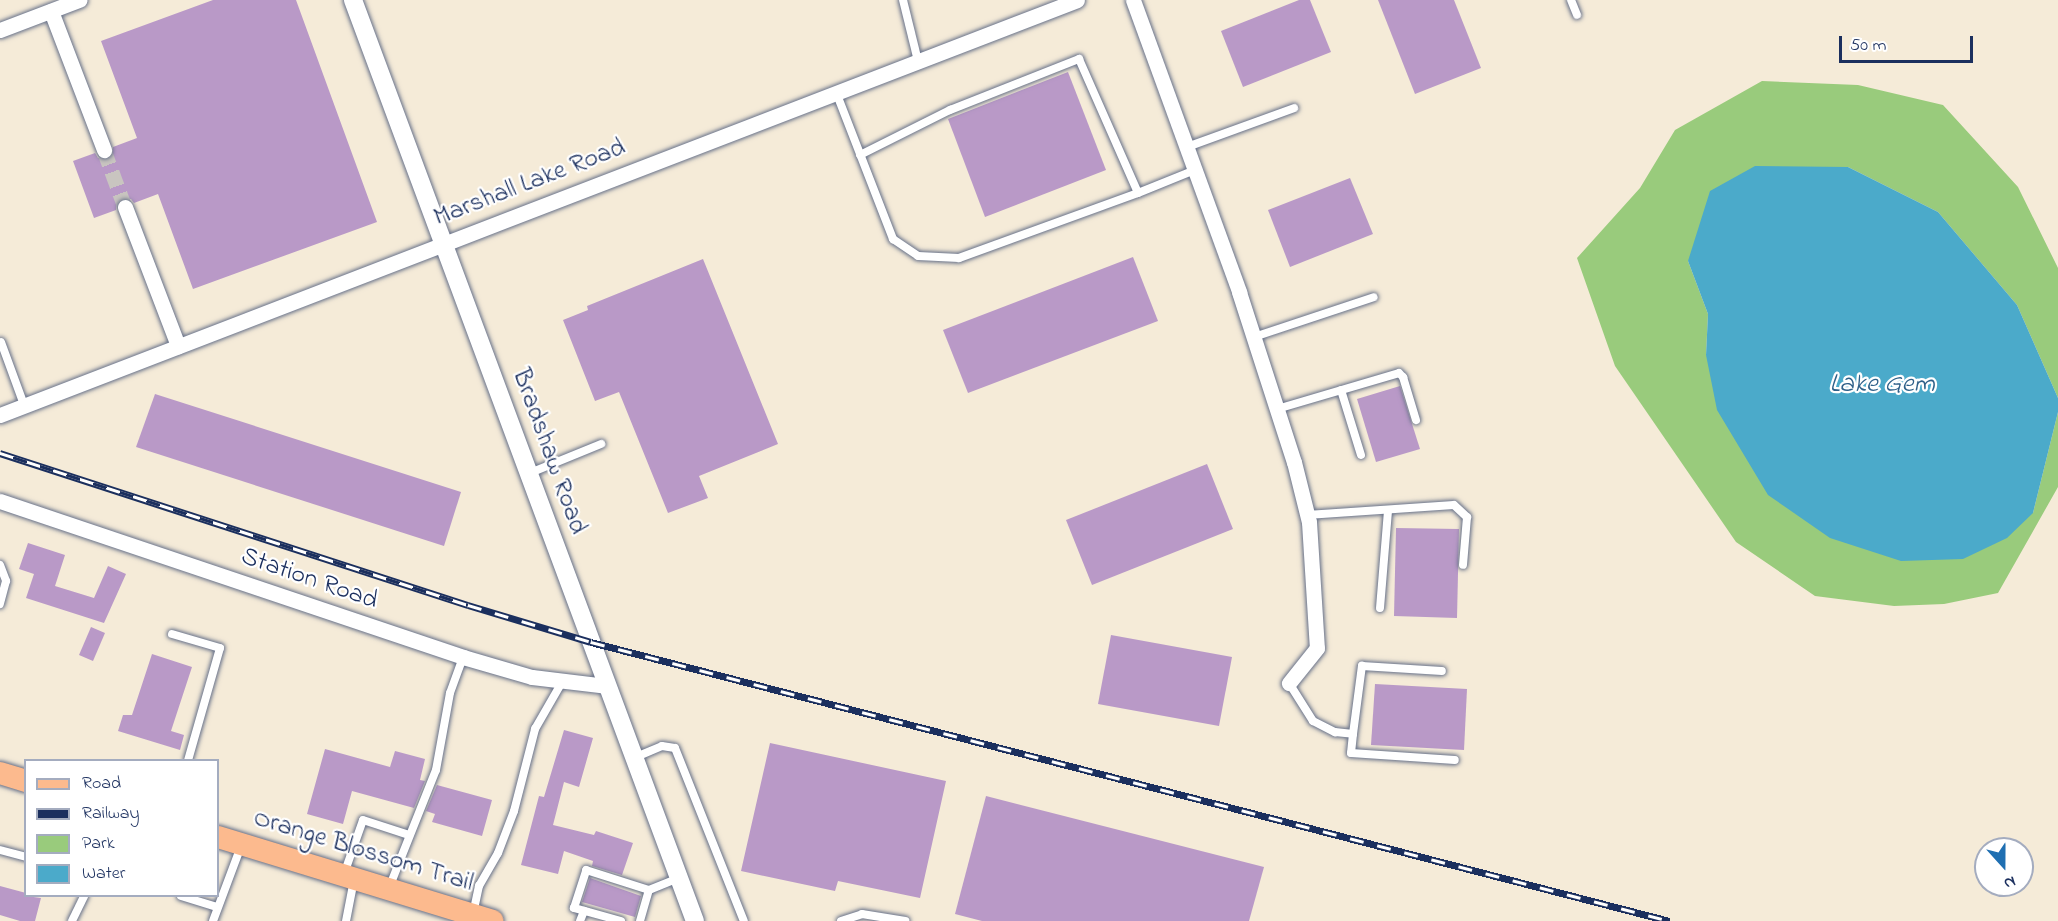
<!DOCTYPE html>
<style>
body{margin:0}
#map{position:relative;width:2058px;height:921px;overflow:hidden;background:#f5ebd8;font-family:"Indie Flower",sans-serif}
div>[style]{position:absolute}
.green>*{inset:0;background:#99cb7c}
.water>*{inset:0;background:#4baaca}
.building>*{inset:0;background:#b999c7}
.minor-tunnel>*{height:15px;margin-top:-7.5px;transform-origin:0;background:repeating-linear-gradient(90deg,#c9c5c0 0 15px,transparent 0 23px)}
.roads{filter:drop-shadow(0 0 2px #677189) drop-shadow(0 0 2px #677189)}
.service>*{height:8px;margin:-4px;padding:0 4px;transform-origin:4px;border-radius:4px;background:#fff}
.minor>*{height:15px;margin:-7.5px;padding:0 7.5px;transform-origin:7.5px;border-radius:7.5px;background:#fff}
.tertiary>*{height:18px;margin:-9px;padding:0 9px;transform-origin:9px;border-radius:9px;background:#fff}
.primary>*{height:22px;margin:-11px;padding:0 11px;transform-origin:11px;border-radius:11px;background:#fcba8e}
.rail>*{height:7px;margin-top:-3.5px;transform-origin:0;background:repeating-linear-gradient(90deg,#fff 0 14px,#1b2f5e 0 28px);box-sizing:border-box;border-block:2px solid #1b2f5e}
span{translate:-50% -50%;white-space:nowrap;text-align:center;line-height:1.15;-webkit-text-stroke:4.5px #fff;paint-order:stroke}
.street-label{font-size:26px;color:#1b2f5e}
.water-label{font-size:27px;color:#2e6089;font-style:italic}
.legend{position:absolute;left:24px;top:759px;width:195px;height:138px;box-sizing:border-box;background:#fff;border:2px solid #a4acbf;margin:0;padding:8px 10px;list-style:none;font-size:18px;color:#1b2f5e}
.legend li{display:flex;align-items:center;gap:12px;height:30px}
.legend b{width:30px;border:2px solid #a4acbf}
.north{position:absolute;left:1974px;top:837px;width:60px;height:60px;box-sizing:border-box;background:#fff;border:2px solid #a4acbf;border-radius:50%;rotate:159deg;font-size:16px;font-weight:700;line-height:24px;text-align:center;color:#1b2f5e}
.north::after{content:'';display:block;margin:auto;width:21px;height:27px;background:#1f6fb2;clip-path:polygon(50% 0,100% 100%,50% 72%,0 100%)}
.scale{position:absolute;left:1839px;top:36px;width:134px;height:27px;box-sizing:border-box;border:3px solid #1b2f5e;border-top:0;padding-left:8px;font-size:18px;line-height:21px;white-space:nowrap;color:#1b2f5e;-webkit-text-stroke:4px #fff;paint-order:stroke}
</style>
<div id="map">
<div class="green">
<div style="clip-path:polygon(1762px 81px,1858px 85px,1943px 105px,2018px 187px,2058px 268px,2058px 398px,2017px 305px,1938px 212px,1848px 167px,1688px 261px,1708px 314px,1706px 355px,2033px 513px,2058px 412px,2058px 487px,1998px 593px,1944px 604px,1894px 606px,1815px 596px,1736px 542px,1615px 366px,1577px 258px,1640px 188px,1675px 130px)"></div>
</div>
<div class="water">
<div style="clip-path:polygon(1755px 166px,1848px 167px,1938px 212px,2017px 305px,2058px 398px,2058px 412px,2033px 513px,2007px 538px,1963px 559px,1901px 561px,1830px 538px,1768px 495px,1717px 410px,1706px 355px,1708px 314px,1688px 261px,1710px 191px)"></div>
</div>
<div class="building">
<div style="clip-path:polygon(213px 0,296px 0,377px 222px,193px 289px,158px 194px,134px 203px,131px 199px,122px 198px,117px 201px,116px 210px,94px 218px,73px 161px,95px 153px,98px 158px,107px 159px,112px 156px,113px 147px,137px 138px,101px 41px)"></div>
<div style="clip-path:polygon(1299px 0,1310px 0,1331px 52px,1243px 87px,1221px 31px)"></div>
<div style="clip-path:polygon(1378px 0,1454px 0,1481px 68px,1415px 94px)"></div>
<div style="clip-path:polygon(1068px 72px,1106px 170px,985px 217px,948px 119px)"></div>
<div style="clip-path:polygon(1350px 178px,1373px 234px,1290px 267px,1268px 210px)"></div>
<div style="clip-path:polygon(1133px 257px,1158px 321px,968px 393px,943px 330px)"></div>
<div style="clip-path:polygon(703px 259px,778px 444px,699px 476px,708px 498px,668px 513px,619px 392px,595px 401px,563px 320px,588px 310px,587px 306px)"></div>
<div style="clip-path:polygon(1400px 386px,1420px 449px,1376px 462px,1357px 399px)"></div>
<div style="clip-path:polygon(155px 394px,461px 492px,444px 546px,136px 447px)"></div>
<div style="clip-path:polygon(1207px 464px,1233px 529px,1092px 585px,1066px 520px)"></div>
<div style="clip-path:polygon(1396px 528px,1459px 529px,1457px 618px,1394px 616px)"></div>
<div style="clip-path:polygon(28px 543px,65px 555px,55px 586px,94px 598px,108px 566px,126px 574px,104px 623px,26px 598px,34px 574px,19px 569px)"></div>
<div style="clip-path:polygon(91px 627px,105px 633px,93px 661px,79px 655px)"></div>
<div style="clip-path:polygon(1111px 635px,1232px 657px,1219px 726px,1098px 704px)"></div>
<div style="clip-path:polygon(152px 654px,192px 667px,171px 731px,184px 735px,180px 750px,118px 731px,123px 715px,132px 715px)"></div>
<div style="clip-path:polygon(1375px 684px,1467px 689px,1464px 750px,1371px 745px)"></div>
<div style="clip-path:polygon(564px 730px,593px 738px,579px 787px,564px 782px,553px 825px,594px 835px,596px 831px,633px 843px,622px 875px,592px 866px,593px 861px,564px 851px,558px 874px,521px 865px,539px 796px,544px 797px)"></div>
<div style="clip-path:polygon(770px 743px,946px 781px,920px 898px,838px 881px,835px 891px,741px 871px)"></div>
<div style="clip-path:polygon(325px 749px,390px 767px,395px 751px,425px 759px,420px 780px,425px 781px,414px 808px,352px 791px,343px 824px,307px 814px)"></div>
<div style="clip-path:polygon(437px 785px,492px 800px,482px 836px,432px 822px,435px 814px,426px 811px)"></div>
<div style="clip-path:polygon(986px 796px,1264px 867px,1249px 921px,982px 921px,955px 914px)"></div>
<div style="clip-path:polygon(590px 878px,641px 896px,635px 917px,582px 902px)"></div>
<div style="clip-path:polygon(0 886px,26px 893px,26px 896px,41px 898px,35px 921px,20px 921px,0 915px)"></div>
</div>
<div class="minor-tunnel">
<div style="left:104px;top:150px;width:61px;rotate:69.8deg"></div>
</div>
<div class="roads">
<div class="service">
<div style="left:903px;top:0;width:63px;rotate:76.2deg"></div>
<div style="left:1571px;top:0;width:16px;rotate:68deg"></div>
<div style="left:836px;top:92px;width:158px;rotate:68.8deg"></div>
<div style="left:893px;top:239px;width:30px;rotate:34deg"></div>
<div style="left:918px;top:256px;width:41px;rotate:2.8deg"></div>
<div style="left:959px;top:258px;width:190px;rotate:-20deg"></div>
<div style="left:1187px;top:147px;width:114px;rotate:-20deg"></div>
<div style="left:860px;top:155px;width:101px;rotate:-26.6deg"></div>
<div style="left:950px;top:110px;width:139px;rotate:-21.6deg"></div>
<div style="left:1079px;top:59px;width:146px;rotate:66.2deg"></div>
<div style="left:1138px;top:193px;width:61px;rotate:-22deg"></div>
<div style="left:1254px;top:337px;width:126px;rotate:-18.4deg"></div>
<div style="left:1px;top:342px;width:67px;rotate:69.9deg"></div>
<div style="left:1341px;top:390px;width:68px;rotate:72.9deg"></div>
<div style="left:1277px;top:409px;width:127px;rotate:-16.4deg"></div>
<div style="left:1399px;top:373px;width:6px;rotate:45deg"></div>
<div style="left:1403px;top:377px;width:45px;rotate:73.2deg"></div>
<div style="left:530px;top:473px;width:77px;rotate:-22.2deg"></div>
<div style="left:1307px;top:515px;width:147px;rotate:-3.9deg"></div>
<div style="left:1454px;top:505px;width:18px;rotate:43deg"></div>
<div style="left:1467px;top:517px;width:48px;rotate:94.8deg"></div>
<div style="left:0;top:565px;width:17px;rotate:69deg"></div>
<div style="left:6px;top:581px;width:24px;rotate:105deg"></div>
<div style="left:1380px;top:608px;width:97px;rotate:-85.3deg"></div>
<div style="left:172px;top:634px;width:50px;rotate:16.3deg"></div>
<div style="left:220px;top:648px;width:116px;rotate:105.9deg"></div>
<div style="left:1289px;top:683px;width:45px;rotate:57.7deg"></div>
<div style="left:1313px;top:721px;width:25px;rotate:27deg"></div>
<div style="left:1335px;top:732px;width:18px;rotate:6deg"></div>
<div style="left:1353px;top:734px;width:69px;rotate:-82.5deg"></div>
<div style="left:1362px;top:666px;width:80px;rotate:3.6deg"></div>
<div style="left:1353px;top:734px;width:19px;rotate:96deg"></div>
<div style="left:1351px;top:753px;width:104px;rotate:3.9deg"></div>
<div style="left:636px;top:757px;width:28px;rotate:-23deg"></div>
<div style="left:662px;top:746px;width:13px;rotate:9deg"></div>
<div style="left:675px;top:748px;width:186px;rotate:68.3deg"></div>
<div style="left:0;top:850px;width:27px;rotate:15deg"></div>
<div style="left:344px;top:874px;width:57px;rotate:-70.6deg"></div>
<div style="left:363px;top:820px;width:48px;rotate:18.1deg"></div>
<div style="left:389px;top:888px;width:127px;rotate:-68.3deg"></div>
<div style="left:436px;top:770px;width:78px;rotate:-79.7deg"></div>
<div style="left:450px;top:693px;width:38px;rotate:-70deg"></div>
<div style="left:181px;top:896px;width:38px;rotate:17deg"></div>
<div style="left:473px;top:914px;width:29px;rotate:-78deg"></div>
<div style="left:479px;top:886px;width:38px;rotate:-60deg"></div>
<div style="left:498px;top:853px;width:45px;rotate:-69.1deg"></div>
<div style="left:514px;top:811px;width:85px;rotate:-75.6deg"></div>
<div style="left:535px;top:729px;width:54px;rotate:-60.1deg"></div>
<div style="left:72px;top:921px;width:28px;rotate:-64deg"></div>
<div style="left:213px;top:921px;width:80px;rotate:-69.5deg"></div>
<div style="left:346px;top:921px;width:42px;rotate:-79deg"></div>
<div style="left:580px;top:921px;width:11px;rotate:-68deg"></div>
<div style="left:621px;top:921px;width:49px;rotate:-164.5deg"></div>
<div style="left:574px;top:908px;width:40px;rotate:-72deg"></div>
<div style="left:586px;top:870px;width:66px;rotate:17.6deg"></div>
<div style="left:649px;top:890px;width:31px;rotate:-22deg"></div>
<div style="left:640px;top:921px;width:32px;rotate:-74deg"></div>
<div style="left:841px;top:921px;width:22px;rotate:-18deg"></div>
<div style="left:862px;top:914px;width:44px;rotate:9.2deg"></div>
</div>
<div class="minor">
<div style="left:1133px;top:0;width:311px;rotate:70deg"></div>
<div style="left:1239px;top:292px;width:179px;rotate:72.1deg"></div>
<div style="left:1294px;top:462px;width:62px;rotate:76deg"></div>
<div style="left:1309px;top:522px;width:126px;rotate:86.4deg"></div>
<div style="left:1317px;top:648px;width:45px;rotate:128.7deg"></div>
<div style="left:51px;top:11px;width:149px;rotate:69.1deg"></div>
<div style="left:0;top:30px;width:85px;rotate:-20.8deg"></div>
<div style="left:125px;top:207px;width:149px;rotate:69.1deg"></div>
<div style="left:0;top:415px;width:1154px;rotate:-21.07deg"></div>
<div style="left:0;top:501px;width:489px;rotate:18.6deg"></div>
<div style="left:463px;top:657px;width:72px;rotate:16.2deg"></div>
<div style="left:532px;top:677px;width:76px;rotate:6.8deg"></div>
</div>
<div class="tertiary">
<div style="left:353px;top:0;width:982px;rotate:69.63deg"></div>
</div>
<div class="primary">
<div style="left:0;top:773px;width:27px;rotate:17deg"></div>
<div style="left:218px;top:837px;width:287px;rotate:17deg"></div>
</div>
</div>
<div class="rail">
<div style="left:0;top:453px;width:492px;rotate:18deg"></div>
<div style="left:468px;top:605px;width:128px;rotate:16.7deg"></div>
<div style="left:591px;top:642px;width:1114px;rotate:14.5deg"></div>
</div>
<div class="street-label">
<span style="left:530px;top:184px;rotate:-21deg">Marshall Lake Road</span>
<span style="left:548px;top:452px;rotate:70deg">Bradshaw Road</span>
<span style="left:309px;top:580px;rotate:19deg">Station Road</span>
<span style="left:363px;top:852px;rotate:17deg">Orange Blossom Trail</span>
</div>
<div class="water-label">
<span style="left:1882px;top:385px">Lake Gem</span>
</div>
<ul class="legend">
<li><b style="height:8px;background:#fcba8e"></b>Road</li>
<li><b style="height:8px;background:#1b2f5e"></b>Railway</li>
<li><b style="height:16px;background:#99cb7c"></b>Park</li>
<li><b style="height:16px;background:#4baaca"></b>Water</li>
</ul>
<div class="north">N</div>
<div class="scale">50 m</div>
</div>
